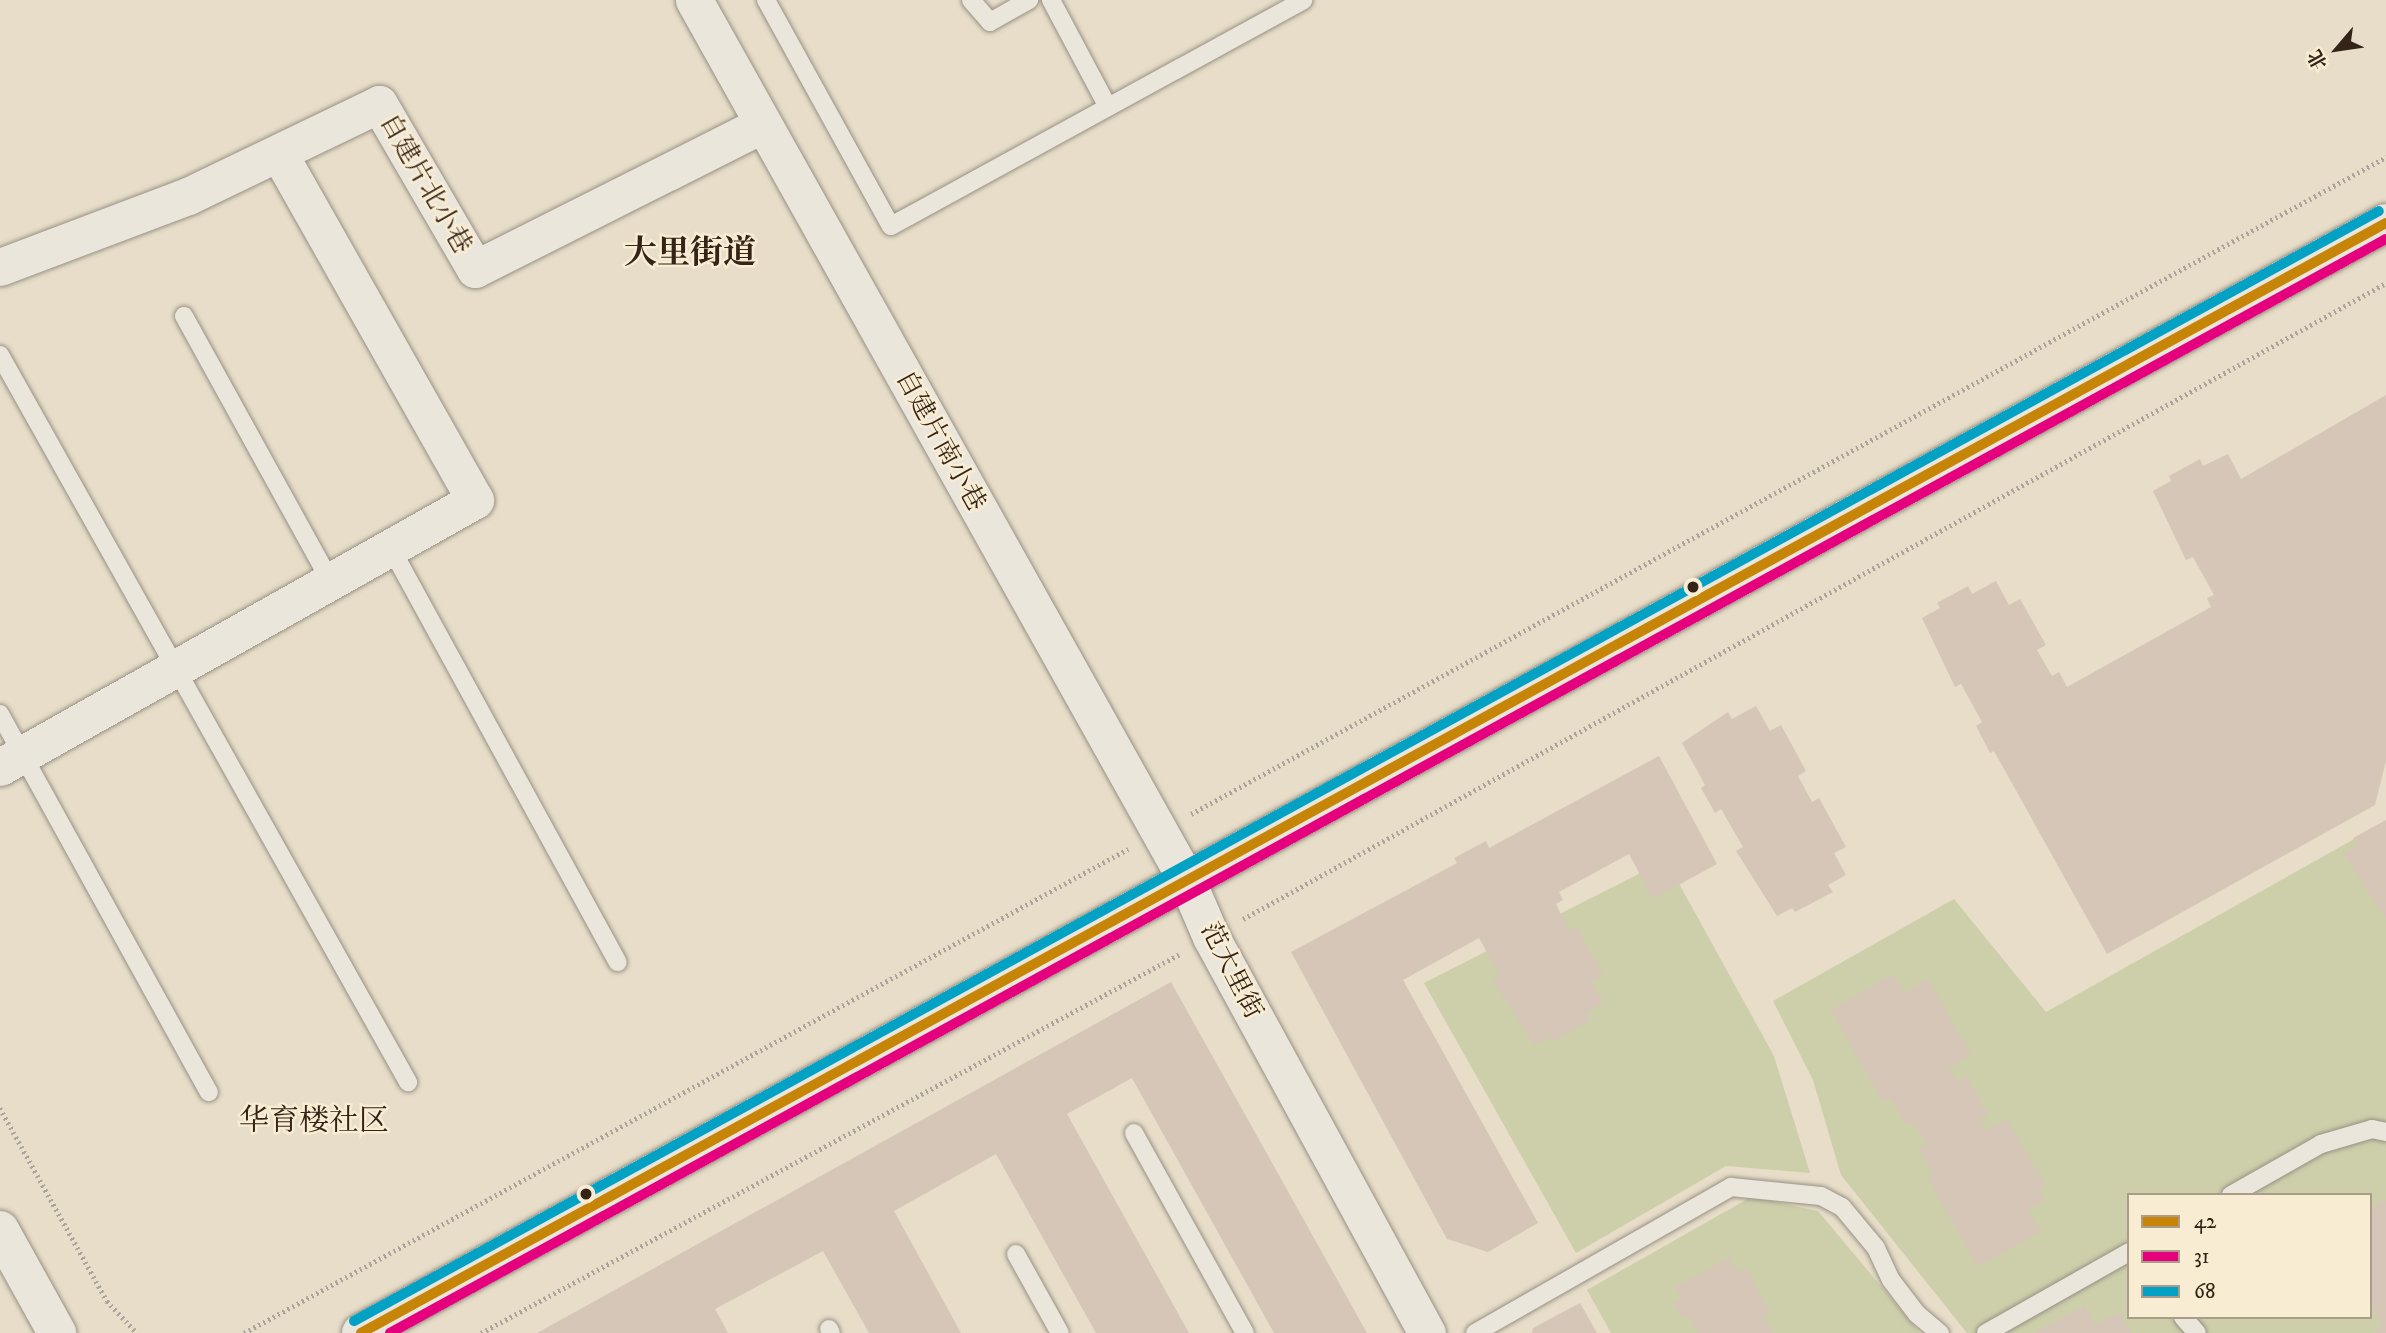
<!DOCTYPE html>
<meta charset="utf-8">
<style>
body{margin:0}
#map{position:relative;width:2386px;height:1333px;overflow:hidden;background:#e7ddc8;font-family:"IM FELL DW Pica","Noto Serif SC",serif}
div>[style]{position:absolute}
.green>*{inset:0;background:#cdcfaa}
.building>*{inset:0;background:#d6c6b7}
.path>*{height:4.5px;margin-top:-2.25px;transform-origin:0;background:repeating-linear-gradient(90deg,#aaa49b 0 2px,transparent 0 5.5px)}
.roads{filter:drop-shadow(0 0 2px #989184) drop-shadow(0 0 2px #989184)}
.lane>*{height:18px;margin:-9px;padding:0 9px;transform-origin:9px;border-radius:9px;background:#ebe6dc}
.street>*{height:37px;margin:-18.5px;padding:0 18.5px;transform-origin:18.5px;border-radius:18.5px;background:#ebe6dc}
.secondary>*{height:38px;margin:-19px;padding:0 19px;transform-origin:19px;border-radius:19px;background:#ebe6dc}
.bus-1>*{height:10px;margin:-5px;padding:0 5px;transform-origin:5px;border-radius:5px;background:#c68506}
.bus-2>*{height:10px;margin:-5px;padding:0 5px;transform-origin:5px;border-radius:5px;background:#e5007d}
.bus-3>*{height:10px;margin:-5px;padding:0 5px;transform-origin:5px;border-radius:5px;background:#03a2c5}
.dots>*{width:19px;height:19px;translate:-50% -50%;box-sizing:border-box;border:4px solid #f8ecd3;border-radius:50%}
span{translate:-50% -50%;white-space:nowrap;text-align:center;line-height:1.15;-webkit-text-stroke:5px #f8ecd3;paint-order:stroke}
.street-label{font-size:26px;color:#342317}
.quarter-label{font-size:30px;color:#342317}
.district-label{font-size:33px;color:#342317;font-weight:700}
.legend{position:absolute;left:2127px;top:1193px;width:245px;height:126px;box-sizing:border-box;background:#f8ecd3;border:2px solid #aa9c88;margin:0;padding:9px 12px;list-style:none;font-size:21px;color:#342317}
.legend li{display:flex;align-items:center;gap:14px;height:35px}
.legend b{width:35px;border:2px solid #aa9c88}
.north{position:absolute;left:2302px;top:14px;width:70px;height:70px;-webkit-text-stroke:5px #f8ecd3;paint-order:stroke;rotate:241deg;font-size:19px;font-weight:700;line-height:28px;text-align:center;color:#342317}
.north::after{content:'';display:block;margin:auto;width:24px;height:32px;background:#342317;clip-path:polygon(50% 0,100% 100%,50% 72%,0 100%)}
</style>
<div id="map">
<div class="green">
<div style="clip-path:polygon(evenodd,2356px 838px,2386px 893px,2386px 1333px,1967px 1333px,1841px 1175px,1813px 1080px,1773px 1001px,1954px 899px,2046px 1012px,2356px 838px,2129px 1195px,2370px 1195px,2370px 1317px,2129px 1317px,2129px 1195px)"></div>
<div style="clip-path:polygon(1666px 860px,1774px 1056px,1810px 1173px,1726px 1166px,1576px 1253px,1424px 983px)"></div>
<div style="clip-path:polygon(1751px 1197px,1818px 1211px,1920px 1333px,1611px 1333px,1587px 1290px)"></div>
</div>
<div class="building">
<div style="clip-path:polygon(2386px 395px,2386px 761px,2375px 805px,2107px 954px,1994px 751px,1990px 753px,1976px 726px,1982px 722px,1961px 684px,1955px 687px,1922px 618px,1940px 608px,1937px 603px,1968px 586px,1972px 594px,1996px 581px,2009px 605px,2020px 599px,2046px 645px,2037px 650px,2052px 676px,2059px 672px,2067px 687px,2211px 607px,2207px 598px,2214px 595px,2193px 557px,2186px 560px,2153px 491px,2171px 481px,2169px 476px,2200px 459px,2203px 466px,2228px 454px,2241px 479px)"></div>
<div style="clip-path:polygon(1756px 706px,1770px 731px,1781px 725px,1806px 771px,1798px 776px,1812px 802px,1819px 798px,1846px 847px,1834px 853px,1846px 875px,1828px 885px,1833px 892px,1795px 912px,1792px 908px,1777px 916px,1736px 851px,1743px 847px,1721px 809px,1715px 813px,1701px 788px,1705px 785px,1682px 743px,1728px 712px,1732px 719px)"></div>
<div style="clip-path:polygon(1659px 756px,1717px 864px,1653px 899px,1629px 854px,1559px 892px,1563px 900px,1556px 904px,1569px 931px,1577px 927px,1603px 975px,1591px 982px,1603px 1004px,1586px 1013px,1590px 1020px,1552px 1042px,1550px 1037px,1534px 1045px,1493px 980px,1500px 976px,1479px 938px,1403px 980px,1538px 1223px,1488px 1252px,1447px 1239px,1291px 952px,1457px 863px,1454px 858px,1486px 841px,1489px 848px)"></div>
<div style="clip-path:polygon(2386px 820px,2386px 919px,2343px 853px,2357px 846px,2353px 838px)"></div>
<div style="clip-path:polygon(1893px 974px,1904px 993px,1928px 979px,1971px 1055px,1949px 1068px,1958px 1082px,1967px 1077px,1988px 1114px,1980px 1119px,1987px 1131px,2007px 1119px,2045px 1185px,2039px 1189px,2045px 1200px,2028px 1210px,2040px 1232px,1978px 1267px,1927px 1177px,1933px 1173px,1918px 1148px,1927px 1143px,1914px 1122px,1907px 1126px,1891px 1098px,1883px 1102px,1831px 1010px)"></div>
<div style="clip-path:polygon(1171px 982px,1367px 1333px,1274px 1333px,1132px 1078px,1067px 1114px,1189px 1333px,1096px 1333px,996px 1154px,894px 1211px,961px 1333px,869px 1333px,823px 1251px,715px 1309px,728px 1333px,537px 1333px)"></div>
<div style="clip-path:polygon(2386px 1200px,2386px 1333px,2377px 1333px,2375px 1329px,2383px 1325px,2370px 1302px,2370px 1208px)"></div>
<div style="clip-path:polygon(1730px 1257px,1738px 1272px,1746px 1268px,1770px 1312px,1763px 1316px,1773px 1333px,1698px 1333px,1688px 1315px,1682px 1319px,1673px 1302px,1681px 1298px,1675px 1287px)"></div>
<div style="clip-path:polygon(1580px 1303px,1597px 1333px,1532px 1333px,1533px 1328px)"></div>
<div style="clip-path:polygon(2084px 1306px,2095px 1325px,2119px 1312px,2131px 1333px,2034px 1333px)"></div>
</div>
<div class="path">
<div style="left:1191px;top:814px;width:1364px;rotate:-28.8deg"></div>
<div style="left:1243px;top:919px;width:1308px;rotate:-29.09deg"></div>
<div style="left:0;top:1108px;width:221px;rotate:61deg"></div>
<div style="left:107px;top:1301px;width:44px;rotate:46.8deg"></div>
<div style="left:244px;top:1333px;width:1008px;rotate:-28.7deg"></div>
<div style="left:481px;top:1333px;width:795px;rotate:-28.47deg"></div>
</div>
<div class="roads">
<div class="lane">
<div style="left:766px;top:0;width:258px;rotate:61.1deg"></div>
<div style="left:891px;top:226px;width:470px;rotate:-28.7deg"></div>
<div style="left:971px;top:0;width:29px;rotate:49deg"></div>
<div style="left:990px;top:22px;width:45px;rotate:-29.4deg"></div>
<div style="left:1051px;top:0;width:121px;rotate:62deg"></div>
<div style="left:184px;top:316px;width:304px;rotate:61.1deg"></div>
<div style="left:0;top:355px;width:834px;rotate:60.7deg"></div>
<div style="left:392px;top:550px;width:470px;rotate:61.3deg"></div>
<div style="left:0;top:714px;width:432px;rotate:61.1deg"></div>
<div style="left:1134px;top:1133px;width:229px;rotate:61deg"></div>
<div style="left:2231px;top:1195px;width:103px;rotate:-29.5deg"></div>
<div style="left:2321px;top:1144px;width:53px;rotate:-16.4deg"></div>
<div style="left:2372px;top:1129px;width:14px;rotate:12deg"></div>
<div style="left:1016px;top:1254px;width:90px;rotate:60.9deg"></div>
<div style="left:2183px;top:1317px;width:21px;rotate:49deg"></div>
<div style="left:829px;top:1329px;width:4px;rotate:63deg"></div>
<div style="left:1475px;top:1333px;width:295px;rotate:-29.7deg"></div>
<div style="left:1731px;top:1187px;width:90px;rotate:5.7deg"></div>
<div style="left:1821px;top:1196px;width:24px;rotate:28deg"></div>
<div style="left:1842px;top:1207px;width:53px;rotate:50.3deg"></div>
<div style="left:1876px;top:1248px;width:35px;rotate:65deg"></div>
<div style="left:1891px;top:1280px;width:43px;rotate:52.6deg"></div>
<div style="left:1917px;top:1314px;width:30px;rotate:40deg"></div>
<div style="left:1986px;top:1333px;width:164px;rotate:-29.5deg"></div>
</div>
<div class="street">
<div style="left:694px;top:0;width:1010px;rotate:60.77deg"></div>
<div style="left:1187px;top:881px;width:61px;rotate:66.8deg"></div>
<div style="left:1211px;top:937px;width:451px;rotate:61.4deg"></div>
<div style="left:0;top:267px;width:201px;rotate:-20.7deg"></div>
<div style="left:188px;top:196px;width:212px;rotate:-25.7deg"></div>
<div style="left:379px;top:104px;width:191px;rotate:59.8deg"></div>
<div style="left:475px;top:269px;width:322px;rotate:-26.7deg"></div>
<div style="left:0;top:767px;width:545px;rotate:-29.34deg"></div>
<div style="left:475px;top:500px;width:398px;rotate:-119.5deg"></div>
</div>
<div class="secondary">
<div style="left:0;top:1230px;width:118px;rotate:61deg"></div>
<div style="left:361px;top:1333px;width:2309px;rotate:-28.73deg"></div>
</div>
</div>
<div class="bus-1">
<div style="left:361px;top:1333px;width:2309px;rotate:-28.73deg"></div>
</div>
<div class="bus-2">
<div style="left:390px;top:1333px;width:2276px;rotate:-28.73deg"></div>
</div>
<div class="bus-3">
<div style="left:354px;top:1321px;width:2309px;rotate:-28.73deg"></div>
</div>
<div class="dots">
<div style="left:1693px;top:587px;background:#342317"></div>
<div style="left:586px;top:1194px;background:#342317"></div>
</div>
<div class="street-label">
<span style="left:425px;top:184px;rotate:60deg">自建片北小巷</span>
<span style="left:940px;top:441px;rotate:61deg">自建片南小巷</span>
<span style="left:1231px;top:971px;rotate:63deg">范大里街</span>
</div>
<div class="quarter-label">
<span style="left:314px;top:1122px">华育楼社区</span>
</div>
<div class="district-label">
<span style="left:690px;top:254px">大里街道</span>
</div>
<ul class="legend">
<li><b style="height:9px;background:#c68506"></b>42</li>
<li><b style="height:9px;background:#e5007d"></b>31</li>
<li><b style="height:9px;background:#03a2c5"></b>68</li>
</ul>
<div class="north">北</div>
</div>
